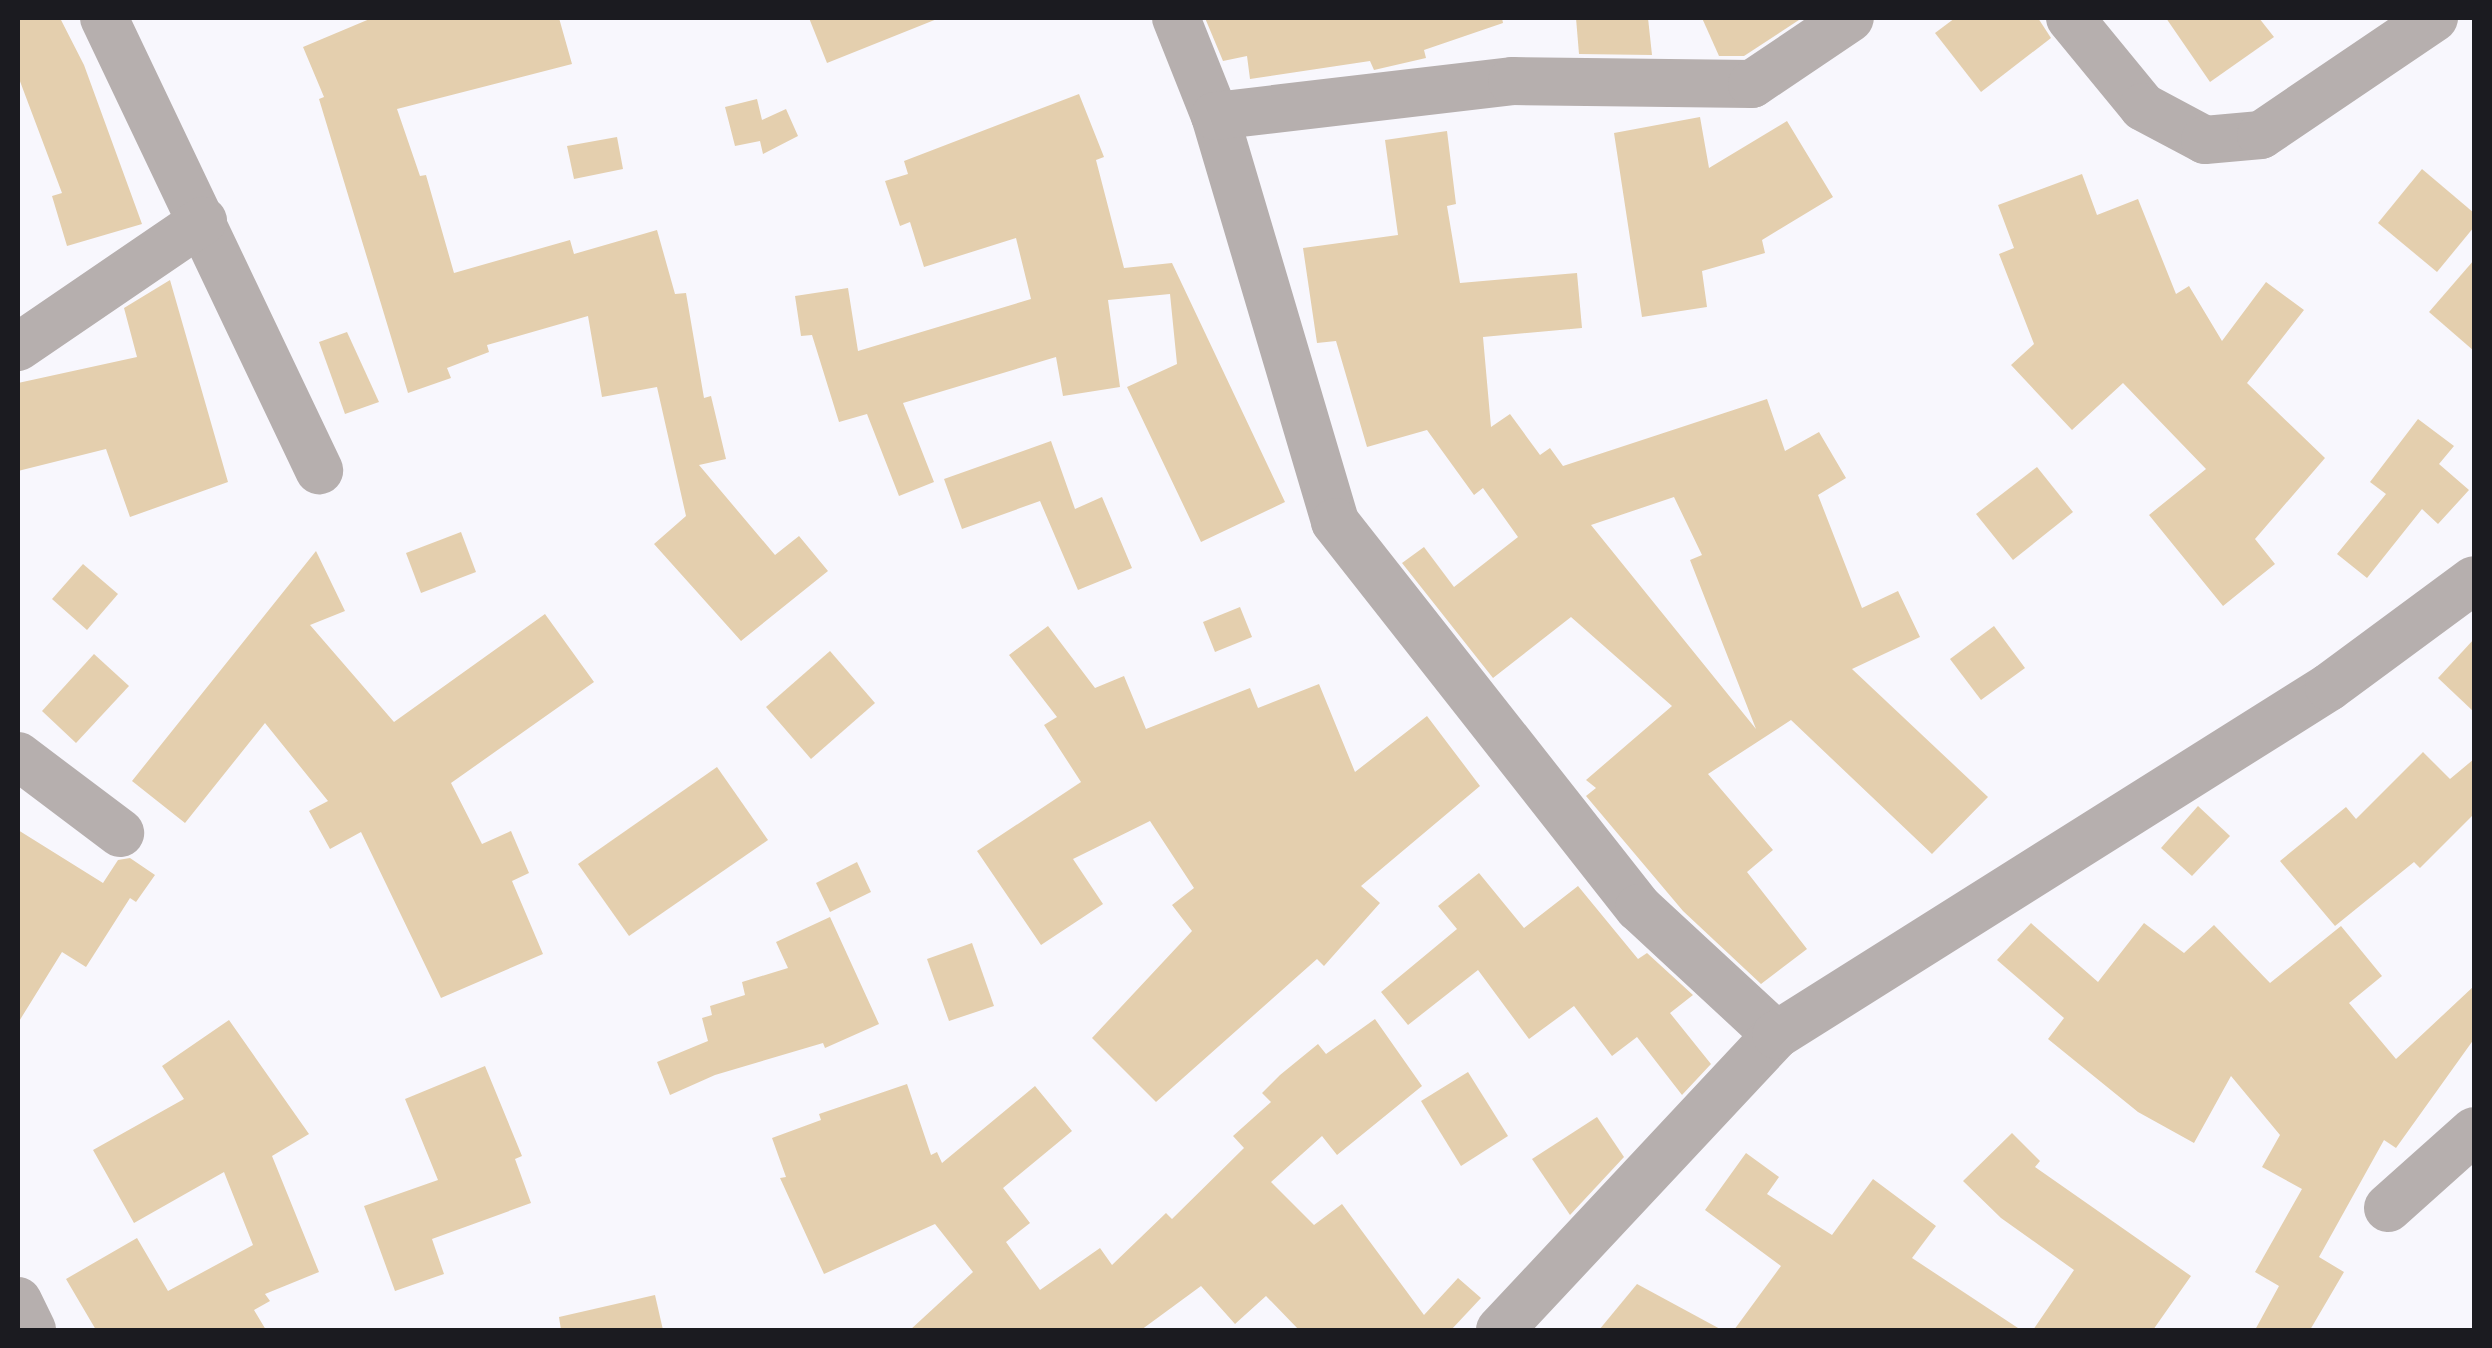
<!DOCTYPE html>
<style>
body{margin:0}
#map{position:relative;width:2492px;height:1348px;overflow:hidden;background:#f8f7fd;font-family:"Source Sans 3",sans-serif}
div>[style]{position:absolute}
.building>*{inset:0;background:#e4cfae}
.street>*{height:48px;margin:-24px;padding:0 24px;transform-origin:24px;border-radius:24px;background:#b6afae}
span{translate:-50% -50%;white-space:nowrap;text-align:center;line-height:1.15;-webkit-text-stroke:8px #fff;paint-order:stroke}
.frame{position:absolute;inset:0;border:20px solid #1b1b20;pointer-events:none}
</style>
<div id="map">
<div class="building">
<div style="clip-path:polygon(18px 18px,60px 18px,84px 65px,142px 224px,67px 246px,52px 196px,62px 193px,18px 76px)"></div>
<div style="clip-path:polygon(372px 18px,559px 18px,572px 64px,397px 109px,420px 176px,426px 175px,454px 273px,570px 240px,574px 254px,657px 230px,675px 294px,686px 293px,704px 398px,711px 396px,726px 459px,699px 465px,775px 555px,799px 536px,828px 571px,741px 641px,654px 544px,686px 516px,657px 387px,602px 397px,588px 316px,487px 345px,489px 352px,447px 368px,451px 378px,408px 393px,319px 99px,324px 97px,303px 47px)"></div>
<div style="clip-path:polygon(809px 18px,937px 18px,937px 19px,827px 63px)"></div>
<div style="clip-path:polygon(1205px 18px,1502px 18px,1503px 23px,1424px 50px,1426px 58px,1374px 70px,1370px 61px,1250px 79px,1247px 56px,1223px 61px)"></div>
<div style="clip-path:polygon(1576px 18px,1648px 18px,1652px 55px,1579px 54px)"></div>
<div style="clip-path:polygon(1702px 18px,1802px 18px,1744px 56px,1719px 56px)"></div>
<div style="clip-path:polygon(1955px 18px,2038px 18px,2051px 38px,1981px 92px,1935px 33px)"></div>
<div style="clip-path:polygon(2166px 18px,2259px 18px,2274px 37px,2210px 82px)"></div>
<div style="clip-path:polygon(1079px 94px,1104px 157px,1096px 160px,1124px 268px,1172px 263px,1285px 502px,1201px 542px,1127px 387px,1177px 364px,1170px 294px,1108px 300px,1120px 387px,1063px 396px,1056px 357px,903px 403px,934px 482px,899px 496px,867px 414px,839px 422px,812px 335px,801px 336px,795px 296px,848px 288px,858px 351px,1031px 299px,1016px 238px,924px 267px,910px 222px,900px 226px,885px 181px,908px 174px,904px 161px)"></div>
<div style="clip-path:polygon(757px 99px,762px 120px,786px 109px,798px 136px,763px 154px,760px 141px,735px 146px,725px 107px)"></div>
<div style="clip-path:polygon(1700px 117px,1709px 168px,1787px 121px,1833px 197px,1762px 240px,1765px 253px,1702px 271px,1707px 307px,1642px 317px,1614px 133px)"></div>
<div style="clip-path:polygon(evenodd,1447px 131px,1456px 204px,1447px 206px,1460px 283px,1577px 273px,1582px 328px,1483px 337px,1491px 427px,1510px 414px,1540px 455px,1550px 448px,1563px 466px,1767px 399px,1785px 451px,1819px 432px,1846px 478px,1818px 495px,1862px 608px,1898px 591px,1920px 637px,1852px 669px,1988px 797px,1932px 854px,1791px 720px,1708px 774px,1773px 850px,1747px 872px,1807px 949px,1761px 984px,1683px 911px,1586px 796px,1596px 788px,1586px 780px,1672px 706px,1571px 617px,1493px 678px,1402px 563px,1424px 547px,1454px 587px,1518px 537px,1483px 488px,1474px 495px,1427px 430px,1367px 447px,1336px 341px,1317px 343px,1303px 248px,1398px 235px,1385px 140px,1447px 131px,1674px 497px,1702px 555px,1690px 560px,1756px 729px,1591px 525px,1674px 497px)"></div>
<div style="clip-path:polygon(617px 137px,623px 169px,574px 179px,567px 146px)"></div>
<div style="clip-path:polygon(2422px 169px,2474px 213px,2474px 227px,2437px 272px,2378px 223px)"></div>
<div style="clip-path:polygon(2082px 174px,2097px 215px,2138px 199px,2176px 294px,2189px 286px,2222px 341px,2266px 282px,2304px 310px,2247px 383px,2325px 458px,2255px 539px,2275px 564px,2223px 606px,2149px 515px,2206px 469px,2123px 383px,2072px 430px,2011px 365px,2034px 344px,1999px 254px,2014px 248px,1998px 205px)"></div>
<div style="clip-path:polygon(2474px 260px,2474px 351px,2429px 312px)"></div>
<div style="clip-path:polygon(170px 280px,228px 482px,130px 517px,106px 449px,18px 471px,18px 383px,137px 357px,124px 308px)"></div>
<div style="clip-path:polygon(347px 332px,379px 402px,345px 414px,319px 342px)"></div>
<div style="clip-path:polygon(2418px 419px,2454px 446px,2439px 464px,2469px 490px,2438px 524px,2422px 509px,2367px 578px,2337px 554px,2386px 494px,2370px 482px)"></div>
<div style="clip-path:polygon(1051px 441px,1075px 509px,1102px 497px,1132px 568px,1078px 590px,1040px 501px,962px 529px,944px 479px)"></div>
<div style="clip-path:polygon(2037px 467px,2073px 512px,2013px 560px,1976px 514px)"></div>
<div style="clip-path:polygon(461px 532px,476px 572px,421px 593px,406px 553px)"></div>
<div style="clip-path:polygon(316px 551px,345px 611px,310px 625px,394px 722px,545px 614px,594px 682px,451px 783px,482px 844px,511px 831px,529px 873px,512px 881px,543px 954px,441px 998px,361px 832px,330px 849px,309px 811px,328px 801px,265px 723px,185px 823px,132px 781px)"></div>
<div style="clip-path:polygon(83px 564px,118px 594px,87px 630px,52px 599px)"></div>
<div style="clip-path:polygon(1240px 607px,1252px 637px,1215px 652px,1203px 622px)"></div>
<div style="clip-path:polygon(1048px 626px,1095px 688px,1124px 676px,1146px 729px,1250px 688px,1258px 708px,1319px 684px,1355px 772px,1427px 716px,1480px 786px,1361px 886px,1380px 903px,1324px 966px,1317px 959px,1156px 1102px,1092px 1038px,1192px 931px,1172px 905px,1194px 888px,1150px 821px,1073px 859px,1103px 904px,1041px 945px,977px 851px,1081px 782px,1044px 725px,1057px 717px,1009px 655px)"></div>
<div style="clip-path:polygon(1994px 626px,2025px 668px,1981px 700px,1950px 659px)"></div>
<div style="clip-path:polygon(2474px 639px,2474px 712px,2438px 678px)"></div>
<div style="clip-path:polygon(830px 651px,875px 703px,811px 759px,766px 707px)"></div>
<div style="clip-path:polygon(94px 654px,129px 686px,76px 743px,42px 711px)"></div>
<div style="clip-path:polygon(2423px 752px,2450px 779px,2474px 759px,2474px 814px,2420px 868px,2414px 862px,2335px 926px,2280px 861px,2346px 807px,2356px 819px)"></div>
<div style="clip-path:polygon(717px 767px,768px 840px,629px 936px,578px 864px)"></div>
<div style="clip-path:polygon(2198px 806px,2230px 836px,2192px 876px,2161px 848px)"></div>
<div style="clip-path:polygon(18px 830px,103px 883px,118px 860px,130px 858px,155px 875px,136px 902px,130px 898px,86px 967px,62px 952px,18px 1023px)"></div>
<div style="clip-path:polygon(857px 862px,871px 892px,830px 912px,816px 883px)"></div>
<div style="clip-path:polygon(1479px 873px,1524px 928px,1578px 886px,1638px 959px,1647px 953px,1693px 995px,1670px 1013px,1711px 1064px,1682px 1095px,1637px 1037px,1612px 1056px,1574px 1006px,1529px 1039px,1478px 970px,1408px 1025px,1381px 992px,1457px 929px,1438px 906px)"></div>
<div style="clip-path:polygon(830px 917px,879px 1024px,825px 1048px,823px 1043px,715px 1075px,670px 1095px,657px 1062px,708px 1041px,702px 1018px,712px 1015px,710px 1006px,745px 995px,742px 982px,788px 968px,776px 942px)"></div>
<div style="clip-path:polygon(2031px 923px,2098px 982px,2144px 923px,2184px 953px,2214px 925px,2270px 983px,2341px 926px,2382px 976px,2349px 1003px,2396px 1059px,2474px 986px,2474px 1039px,2396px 1148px,2384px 1140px,2319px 1257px,2344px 1272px,2310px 1330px,2255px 1330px,2279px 1286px,2255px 1272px,2302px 1189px,2262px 1167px,2280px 1135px,2231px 1076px,2194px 1143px,2138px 1112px,2048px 1039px,2064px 1018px,1997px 960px)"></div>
<div style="clip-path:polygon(972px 943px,994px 1006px,949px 1021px,927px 959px)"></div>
<div style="clip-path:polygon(1375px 1019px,1422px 1086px,1337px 1155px,1322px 1136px,1271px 1182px,1314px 1225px,1342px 1204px,1424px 1315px,1458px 1278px,1481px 1298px,1451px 1330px,1299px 1330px,1266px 1296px,1235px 1324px,1201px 1286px,1141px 1330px,910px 1330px,973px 1272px,935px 1224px,824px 1274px,780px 1178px,786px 1177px,772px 1138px,821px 1120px,819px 1114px,907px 1084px,931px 1155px,937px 1152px,942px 1163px,1035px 1086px,1072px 1131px,1003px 1188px,1030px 1223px,1006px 1242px,1040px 1290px,1100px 1248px,1112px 1265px,1166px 1213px,1172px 1219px,1244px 1148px,1233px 1136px,1271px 1102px,1262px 1093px,1280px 1075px,1318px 1044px,1326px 1054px)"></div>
<div style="clip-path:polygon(229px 1020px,309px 1134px,272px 1156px,319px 1272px,265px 1294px,270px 1301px,254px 1310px,266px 1330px,96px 1330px,66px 1279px,137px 1238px,168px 1291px,253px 1245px,224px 1172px,134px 1223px,93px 1150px,184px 1099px,162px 1066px)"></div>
<div style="clip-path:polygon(485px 1066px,522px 1156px,515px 1159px,531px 1203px,432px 1239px,444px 1274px,395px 1291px,364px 1206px,438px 1180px,405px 1099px)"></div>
<div style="clip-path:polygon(1468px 1072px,1508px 1136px,1461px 1166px,1421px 1101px)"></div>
<div style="clip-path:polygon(1597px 1117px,1624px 1157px,1570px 1215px,1532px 1159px)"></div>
<div style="clip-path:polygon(2012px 1133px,2040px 1161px,2035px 1167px,2191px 1276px,2153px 1330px,2033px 1330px,2074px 1270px,2001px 1218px,1963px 1181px)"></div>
<div style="clip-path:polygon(1746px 1153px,1779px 1177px,1767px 1194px,1832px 1235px,1873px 1179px,1936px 1226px,1912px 1258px,2021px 1330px,1734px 1330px,1781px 1266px,1705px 1210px)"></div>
<div style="clip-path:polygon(1637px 1284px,1722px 1330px,1599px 1330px)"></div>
<div style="clip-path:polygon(655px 1295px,663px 1330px,561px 1330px,559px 1317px)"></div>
</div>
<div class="street">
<div style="left:104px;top:18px;width:501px;rotate:64.56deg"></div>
<div style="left:1176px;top:18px;width:105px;rotate:68.3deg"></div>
<div style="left:1215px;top:116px;width:423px;rotate:73.5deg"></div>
<div style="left:1335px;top:522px;width:491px;rotate:51.8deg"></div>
<div style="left:1639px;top:908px;width:187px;rotate:42.8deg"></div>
<div style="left:2070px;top:18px;width:115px;rotate:50.6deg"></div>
<div style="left:2143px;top:107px;width:70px;rotate:28deg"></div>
<div style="left:2205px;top:140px;width:56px;rotate:-5.1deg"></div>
<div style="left:2261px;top:135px;width:209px;rotate:-34.1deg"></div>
<div style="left:1215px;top:116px;width:299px;rotate:-6.7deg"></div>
<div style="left:1512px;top:81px;width:240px;rotate:0.7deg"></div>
<div style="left:1752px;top:84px;width:118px;rotate:-34deg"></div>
<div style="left:18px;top:347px;width:224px;rotate:-34.3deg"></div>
<div style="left:18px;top:756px;width:128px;rotate:37deg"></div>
<div style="left:2388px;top:1208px;width:115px;rotate:-41.8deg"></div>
<div style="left:18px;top:1301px;width:32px;rotate:64deg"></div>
<div style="left:1500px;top:1330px;width:404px;rotate:-46.9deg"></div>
<div style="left:1776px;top:1035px;width:653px;rotate:-32.18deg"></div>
<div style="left:2329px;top:687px;width:180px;rotate:-36.4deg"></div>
</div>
<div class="frame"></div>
</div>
